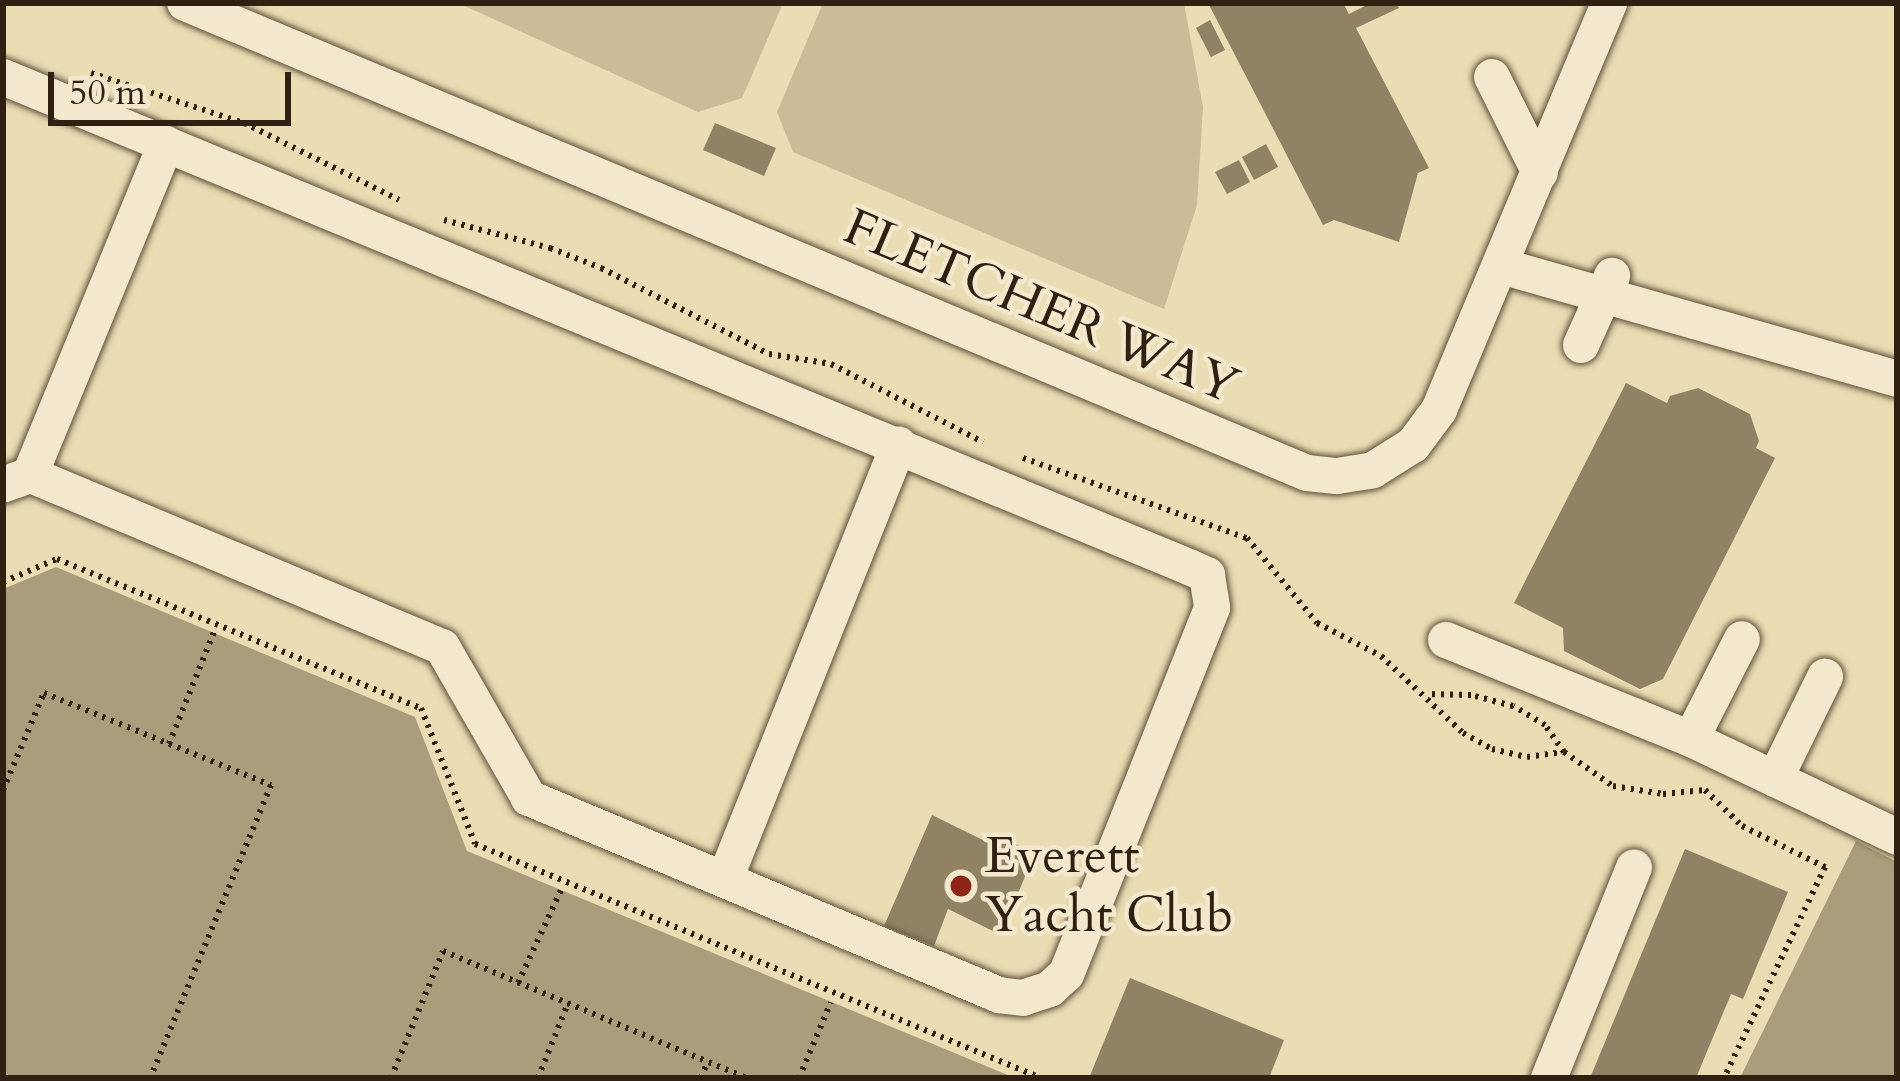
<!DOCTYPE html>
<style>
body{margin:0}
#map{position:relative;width:1900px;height:1081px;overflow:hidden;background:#ebdcb3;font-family:Cardo,serif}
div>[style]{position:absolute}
.green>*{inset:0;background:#cbbc97}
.water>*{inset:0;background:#ab9c7c}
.building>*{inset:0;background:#918265}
.path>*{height:6px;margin-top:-3px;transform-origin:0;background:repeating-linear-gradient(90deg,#302011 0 3px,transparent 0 9px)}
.roads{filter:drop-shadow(0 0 3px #5f4f3a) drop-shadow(0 0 3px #5f4f3a)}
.minor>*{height:36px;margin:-18px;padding:0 18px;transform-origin:18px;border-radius:18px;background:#f2e8ce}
.dots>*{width:33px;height:33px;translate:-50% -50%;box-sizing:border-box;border:6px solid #f2e8ce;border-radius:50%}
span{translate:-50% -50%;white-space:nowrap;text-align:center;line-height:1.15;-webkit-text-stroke:9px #f2e8ce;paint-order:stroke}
.street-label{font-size:51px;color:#302011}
.poi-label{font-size:51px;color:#302011}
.left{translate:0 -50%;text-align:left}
.frame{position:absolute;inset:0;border:6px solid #302011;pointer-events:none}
.scale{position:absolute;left:48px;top:72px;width:243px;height:54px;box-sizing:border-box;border:6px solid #302011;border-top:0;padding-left:15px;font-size:36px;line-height:42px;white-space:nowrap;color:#302011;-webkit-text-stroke:9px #f2e8ce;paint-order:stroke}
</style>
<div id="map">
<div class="green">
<div style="clip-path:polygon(458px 3px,783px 3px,742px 98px,698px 112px)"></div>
<div style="clip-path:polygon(823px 3px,1184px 3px,1203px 107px,1197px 205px,1164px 309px,793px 152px,777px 112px)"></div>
</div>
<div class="water">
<div style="clip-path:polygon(56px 567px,415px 717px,467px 851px,1015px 1078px,3px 1078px,3px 589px)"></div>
<div style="clip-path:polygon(1856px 841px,1897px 862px,1897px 1078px,1740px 1078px)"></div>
</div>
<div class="building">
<div style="clip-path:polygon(1208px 3px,1343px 3px,1349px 14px,1371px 3px,1396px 3px,1399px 8px,1356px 28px,1429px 168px,1418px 173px,1399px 242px,1334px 220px,1323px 225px)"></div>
<div style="clip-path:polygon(1210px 20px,1225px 50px,1211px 57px,1196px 28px)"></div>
<div style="clip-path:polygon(715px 123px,776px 148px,764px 176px,703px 150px)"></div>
<div style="clip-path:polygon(1266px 144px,1278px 167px,1254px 180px,1242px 157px)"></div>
<div style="clip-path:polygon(1239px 160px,1250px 182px,1227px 194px,1215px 172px)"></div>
<div style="clip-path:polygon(1626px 383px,1667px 403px,1670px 396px,1698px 388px,1750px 414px,1759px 441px,1756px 448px,1775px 458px,1663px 679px,1640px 689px,1564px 651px,1563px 628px,1514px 603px)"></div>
<div style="clip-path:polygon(932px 815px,985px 841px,989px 833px,1035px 852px,1001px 935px,948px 909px,934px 946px,884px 926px)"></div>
<div style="clip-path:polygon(1685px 849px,1788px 892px,1743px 999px,1731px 994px,1696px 1078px,1590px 1078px)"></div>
<div style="clip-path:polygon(1130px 978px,1284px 1040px,1269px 1078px,1089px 1078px)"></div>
</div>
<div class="path">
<div style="left:91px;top:73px;width:161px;rotate:18.1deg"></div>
<div style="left:244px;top:123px;width:173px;rotate:26.4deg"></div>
<div style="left:444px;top:220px;width:110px;rotate:14.8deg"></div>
<div style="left:550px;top:248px;width:55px;rotate:21.4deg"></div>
<div style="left:601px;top:268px;width:189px;rotate:27.1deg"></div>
<div style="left:769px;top:354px;width:63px;rotate:9.2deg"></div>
<div style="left:831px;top:364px;width:171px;rotate:27.2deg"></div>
<div style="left:1023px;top:458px;width:238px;rotate:19.7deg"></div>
<div style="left:1247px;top:538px;width:110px;rotate:50.5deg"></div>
<div style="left:1317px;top:623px;width:72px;rotate:27.3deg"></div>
<div style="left:1381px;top:656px;width:112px;rotate:43.2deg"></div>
<div style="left:1463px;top:733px;width:33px;rotate:29deg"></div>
<div style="left:1492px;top:749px;width:36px;rotate:13deg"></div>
<div style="left:1527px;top:757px;width:37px;rotate:-8deg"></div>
<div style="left:1564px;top:752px;width:33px;rotate:-125deg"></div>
<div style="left:1545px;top:725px;width:37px;rotate:-149deg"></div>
<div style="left:1513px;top:706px;width:43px;rotate:-165.3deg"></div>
<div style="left:1471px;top:695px;width:45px;rotate:-178.7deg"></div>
<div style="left:3px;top:582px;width:59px;rotate:-23.1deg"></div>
<div style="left:57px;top:559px;width:393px;rotate:22.3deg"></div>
<div style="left:421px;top:708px;width:146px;rotate:68.3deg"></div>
<div style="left:475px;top:844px;width:612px;rotate:22.46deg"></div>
<div style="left:169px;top:744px;width:121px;rotate:-68.1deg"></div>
<div style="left:1564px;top:752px;width:60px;rotate:34.8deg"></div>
<div style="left:1613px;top:786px;width:51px;rotate:9.1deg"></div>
<div style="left:1663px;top:794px;width:42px;rotate:-5.4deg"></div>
<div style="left:1705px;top:790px;width:52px;rotate:44.2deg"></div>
<div style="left:1742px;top:826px;width:93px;rotate:26.3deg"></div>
<div style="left:1825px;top:867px;width:234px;rotate:115.6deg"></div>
<div style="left:3px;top:790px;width:105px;rotate:-67.1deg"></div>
<div style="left:44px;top:693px;width:245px;rotate:22.1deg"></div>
<div style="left:271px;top:785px;width:317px;rotate:112.4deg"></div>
<div style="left:518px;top:983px;width:102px;rotate:-65.2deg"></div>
<div style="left:391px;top:1078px;width:137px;rotate:-67.7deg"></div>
<div style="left:443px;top:951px;width:329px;rotate:22.7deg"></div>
<div style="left:538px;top:1078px;width:81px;rotate:-68.2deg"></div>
<div style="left:701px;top:1078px;width:18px;rotate:-68deg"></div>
<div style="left:799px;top:1078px;width:82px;rotate:-67.2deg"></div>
</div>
<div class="roads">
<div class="minor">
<div style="left:185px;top:3px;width:1216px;rotate:22.73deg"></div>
<div style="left:1307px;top:473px;width:30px;rotate:6deg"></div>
<div style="left:1337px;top:476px;width:36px;rotate:-9deg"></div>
<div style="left:1373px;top:470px;width:47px;rotate:-32deg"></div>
<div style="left:1413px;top:445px;width:44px;rotate:-53.4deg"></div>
<div style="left:1439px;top:410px;width:441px;rotate:-67.3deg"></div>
<div style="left:3px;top:77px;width:1283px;rotate:22.45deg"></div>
<div style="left:1189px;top:567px;width:20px;rotate:24deg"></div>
<div style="left:1207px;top:575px;width:33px;rotate:81deg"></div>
<div style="left:1212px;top:608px;width:394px;rotate:111.7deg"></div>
<div style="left:1066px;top:974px;width:22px;rotate:137deg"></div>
<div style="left:1050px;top:989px;width:28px;rotate:162deg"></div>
<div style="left:1023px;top:998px;width:24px;rotate:-173deg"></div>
<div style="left:999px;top:995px;width:510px;rotate:-157.26deg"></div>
<div style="left:529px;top:798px;width:174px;rotate:-119.9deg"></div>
<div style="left:442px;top:647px;width:446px;rotate:-157.3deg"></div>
<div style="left:30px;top:475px;width:29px;rotate:160deg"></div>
<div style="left:1492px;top:77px;width:107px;rotate:63.4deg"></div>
<div style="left:1501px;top:266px;width:412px;rotate:15.9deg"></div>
<div style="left:1581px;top:345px;width:76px;rotate:-65.8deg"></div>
<div style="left:30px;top:475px;width:358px;rotate:-67.7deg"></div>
<div style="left:1446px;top:640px;width:264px;rotate:22deg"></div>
<div style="left:1691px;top:739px;width:228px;rotate:25.4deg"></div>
<div style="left:1691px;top:739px;width:112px;rotate:-63deg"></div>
<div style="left:1775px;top:779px;width:114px;rotate:-63.9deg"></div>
<div style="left:725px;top:879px;width:468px;rotate:-68.2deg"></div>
<div style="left:1549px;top:1078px;width:227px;rotate:-68deg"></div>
</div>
</div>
<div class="dots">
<div style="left:961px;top:886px;background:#8f2418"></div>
</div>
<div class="street-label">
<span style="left:1041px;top:307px;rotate:23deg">FLETCHER WAY</span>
</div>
<div class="poi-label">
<span class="left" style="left:985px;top:886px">Everett<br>Yacht Club</span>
</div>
<div class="frame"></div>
<div class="scale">50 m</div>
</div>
